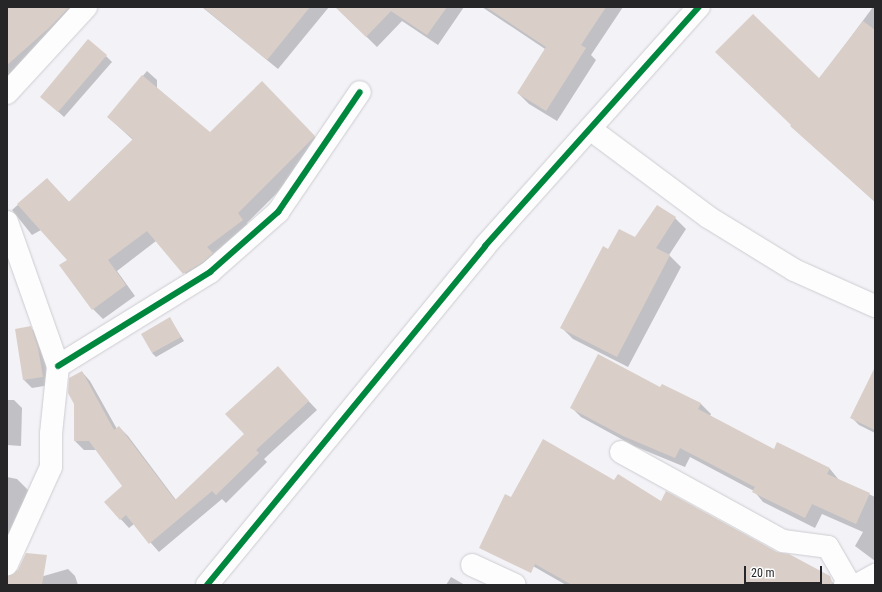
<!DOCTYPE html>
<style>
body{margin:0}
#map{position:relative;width:882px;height:592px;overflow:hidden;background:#f2f2f7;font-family:"Roboto Condensed",sans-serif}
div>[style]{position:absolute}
.shadow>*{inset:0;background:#0003}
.building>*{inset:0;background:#dacfc8}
.roads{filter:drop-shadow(0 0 1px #cdcdd1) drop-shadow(0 0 1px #cdcdd1)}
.minor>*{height:22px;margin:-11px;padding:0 11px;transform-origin:11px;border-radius:11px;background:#fdfdfe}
.cycleway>*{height:6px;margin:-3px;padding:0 3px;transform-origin:3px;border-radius:3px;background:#00873e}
span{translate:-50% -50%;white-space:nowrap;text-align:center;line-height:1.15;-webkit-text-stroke:3.5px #fff;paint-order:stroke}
.frame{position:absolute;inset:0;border:8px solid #262629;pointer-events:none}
.scale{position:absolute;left:744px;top:566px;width:78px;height:18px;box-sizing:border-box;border:2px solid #262629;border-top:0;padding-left:5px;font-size:12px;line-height:14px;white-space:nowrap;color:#262629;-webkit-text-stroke:3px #fff;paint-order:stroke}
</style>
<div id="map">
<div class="shadow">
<div style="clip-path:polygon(7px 7px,78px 7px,7px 87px)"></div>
<div style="clip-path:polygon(202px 7px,329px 7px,278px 69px)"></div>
<div style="clip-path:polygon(336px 7px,464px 7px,438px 45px,402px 21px,377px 47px)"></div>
<div style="clip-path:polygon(482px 7px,623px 7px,591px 55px,596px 60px,557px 121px,529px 104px,518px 93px,545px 49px)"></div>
<div style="clip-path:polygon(873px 7px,875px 7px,875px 202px,791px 126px,819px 80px)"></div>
<div style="clip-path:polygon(106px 56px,112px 62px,64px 117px,42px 97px)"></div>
<div style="clip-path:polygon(147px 71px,157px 80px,157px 88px,210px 133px,262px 83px,324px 146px,247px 223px,252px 230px,194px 283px,156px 241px,117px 271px,135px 296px,103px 319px,93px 309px,68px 260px,41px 230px,32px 235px,12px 210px,47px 179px,69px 202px,133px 140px,108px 117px)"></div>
<div style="clip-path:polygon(675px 218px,686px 229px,669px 255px,681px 267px,628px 367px,573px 339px,562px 328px,608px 250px)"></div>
<div style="clip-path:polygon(170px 319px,184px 341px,156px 357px,152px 353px)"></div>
<div style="clip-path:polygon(30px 327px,39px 336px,46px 357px,50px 385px,32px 388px,24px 380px)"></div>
<div style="clip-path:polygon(875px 369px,875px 433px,859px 425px,851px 417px)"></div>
<div style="clip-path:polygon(82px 372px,90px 381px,117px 429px,119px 427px,128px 436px,176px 500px,245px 434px,286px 377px,317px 410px,264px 459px,267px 462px,226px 503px,222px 499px,159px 552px,134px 524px,129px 528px,105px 502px,124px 486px,96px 450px,84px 450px,75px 441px)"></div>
<div style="clip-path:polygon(661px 388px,701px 404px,711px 414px,710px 416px,774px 450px,830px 469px,839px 480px,875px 497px,875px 561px,855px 546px,863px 532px,822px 514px,815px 528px,763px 502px,754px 491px,690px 457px,685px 467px,634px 446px,581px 417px,571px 407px)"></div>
<div style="clip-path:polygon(7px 400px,14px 400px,22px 408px,21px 446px,7px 445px)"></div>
<div style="clip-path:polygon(7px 477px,17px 479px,28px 490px,17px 541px,7px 538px)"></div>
<div style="clip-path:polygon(614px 481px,777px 553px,789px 555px,837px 585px,566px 585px,496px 545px,512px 498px)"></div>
<div style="clip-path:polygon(68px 569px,75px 576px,78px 585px,30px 585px,30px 580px)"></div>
<div style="clip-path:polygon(451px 577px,465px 585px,446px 585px)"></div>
</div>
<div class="building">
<div style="clip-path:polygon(7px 7px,69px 7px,50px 27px,7px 65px)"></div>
<div style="clip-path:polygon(203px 7px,310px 7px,267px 60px)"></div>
<div style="clip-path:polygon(335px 7px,447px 7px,427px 35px,391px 11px,366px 37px)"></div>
<div style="clip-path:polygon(486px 7px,606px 7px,581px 45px,586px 48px,546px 111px,517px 93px,546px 47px)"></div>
<div style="clip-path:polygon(753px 14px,819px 78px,863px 21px,875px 30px,875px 202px,790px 126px,791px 125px,715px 52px)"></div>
<div style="clip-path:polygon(88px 39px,107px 55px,58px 112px,40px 97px)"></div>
<div style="clip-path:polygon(142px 75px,210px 132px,262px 81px,315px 136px,238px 213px,243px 220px,207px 247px,213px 253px,203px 262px,183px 274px,147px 231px,108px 260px,126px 285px,92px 310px,59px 265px,67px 260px,17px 204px,47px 178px,69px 202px,133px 139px,107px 117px)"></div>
<div style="clip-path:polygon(657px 205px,676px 217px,656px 248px,670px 255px,617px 357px,560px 328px,603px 246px,608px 249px,619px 229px,635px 237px)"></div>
<div style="clip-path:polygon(170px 317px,181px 337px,152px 353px,141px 334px)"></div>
<div style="clip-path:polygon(31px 326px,38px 348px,43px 377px,23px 380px,15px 329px)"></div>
<div style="clip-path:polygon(598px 354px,660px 387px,662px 384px,701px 403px,698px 409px,774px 449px,777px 442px,830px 468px,827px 474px,870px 493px,856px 524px,812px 504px,805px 518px,752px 492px,755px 487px,680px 448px,675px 458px,623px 436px,570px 408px)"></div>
<div style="clip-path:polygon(278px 366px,309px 401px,256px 450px,259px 453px,216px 495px,212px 491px,149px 544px,126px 515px,120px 520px,104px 502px,122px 486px,89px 441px,74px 441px,74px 404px,68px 393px,69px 378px,82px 371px,114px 430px,119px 426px,175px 500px,244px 434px,225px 414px)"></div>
<div style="clip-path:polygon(875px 367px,875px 430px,850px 418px)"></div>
<div style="clip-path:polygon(543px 439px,614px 480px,618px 474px,661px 501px,666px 491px,777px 552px,789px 554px,830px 576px,833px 585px,572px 585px,535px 564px,531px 573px,479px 548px,505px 494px,511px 497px)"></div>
<div style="clip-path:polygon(26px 553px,47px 555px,42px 585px,7px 585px,7px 576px,18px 570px)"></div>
</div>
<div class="roads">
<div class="minor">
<div style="left:7px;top:93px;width:117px;rotate:-47.4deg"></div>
<div style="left:590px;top:129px;width:147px;rotate:36.7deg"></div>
<div style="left:708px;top:217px;width:101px;rotate:31.6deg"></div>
<div style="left:794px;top:270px;width:89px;rotate:24deg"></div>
<div style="left:7px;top:222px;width:153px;rotate:70.5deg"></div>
<div style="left:58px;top:366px;width:68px;rotate:95.9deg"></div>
<div style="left:51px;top:434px;width:33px;rotate:90deg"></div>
<div style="left:51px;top:467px;width:107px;rotate:114.4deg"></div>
<div style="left:58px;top:366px;width:179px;rotate:-31.7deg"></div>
<div style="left:210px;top:272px;width:91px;rotate:-41.4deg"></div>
<div style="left:278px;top:212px;width:145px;rotate:-55.7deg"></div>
<div style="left:621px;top:452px;width:185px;rotate:28.8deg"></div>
<div style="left:783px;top:541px;width:45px;rotate:7.6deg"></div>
<div style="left:828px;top:547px;width:39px;rotate:60deg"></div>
<div style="left:848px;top:581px;width:5px;rotate:127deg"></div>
<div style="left:472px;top:565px;width:47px;rotate:24.9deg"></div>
<div style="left:207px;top:585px;width:438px;rotate:-50.6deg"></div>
<div style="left:485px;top:246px;width:321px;rotate:-48.2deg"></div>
<div style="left:857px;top:585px;width:21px;rotate:-29deg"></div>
</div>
</div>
<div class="cycleway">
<div style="left:58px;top:366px;width:179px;rotate:-31.7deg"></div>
<div style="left:210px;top:272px;width:91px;rotate:-41.4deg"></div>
<div style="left:278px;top:212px;width:145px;rotate:-55.7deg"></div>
<div style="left:207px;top:585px;width:438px;rotate:-50.6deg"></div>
<div style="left:485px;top:246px;width:321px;rotate:-48.2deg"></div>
</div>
<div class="frame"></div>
<div class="scale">20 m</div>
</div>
